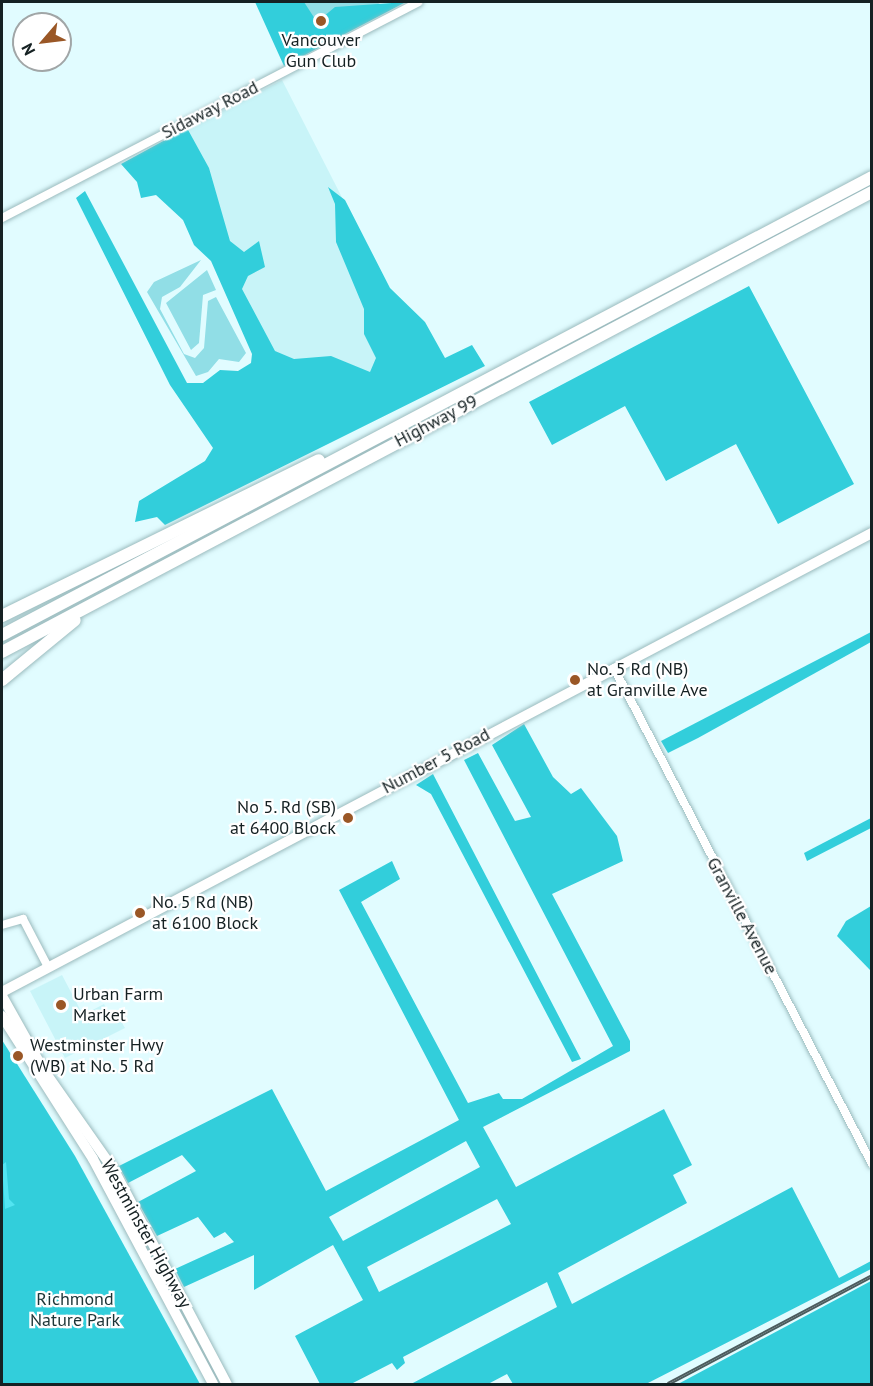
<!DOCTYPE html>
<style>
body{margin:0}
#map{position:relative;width:873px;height:1386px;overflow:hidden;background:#e1fcff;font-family:"PT Sans",sans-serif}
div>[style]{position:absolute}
.built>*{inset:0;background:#c8f4f8}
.green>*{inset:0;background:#91dee6}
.forest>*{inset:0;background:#32cedb}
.water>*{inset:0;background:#52e4f1}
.roads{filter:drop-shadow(0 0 2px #9bbbbe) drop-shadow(0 0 2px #9bbbbe)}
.minor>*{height:8px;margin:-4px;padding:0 4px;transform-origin:4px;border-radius:4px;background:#fff}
.major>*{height:10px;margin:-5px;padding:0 5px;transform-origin:5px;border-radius:5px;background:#fff}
.highway>*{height:12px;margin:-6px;padding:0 6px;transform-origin:6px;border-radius:6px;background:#fff}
.rail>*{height:4px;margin-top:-2px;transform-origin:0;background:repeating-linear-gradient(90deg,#fff 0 4.5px,#4c5c5e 0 9px);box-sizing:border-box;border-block:2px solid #4c5c5e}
.dots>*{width:16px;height:16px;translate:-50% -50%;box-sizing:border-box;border:3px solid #fff;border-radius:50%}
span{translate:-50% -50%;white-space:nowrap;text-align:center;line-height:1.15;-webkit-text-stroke:4.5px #fff;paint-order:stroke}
.poi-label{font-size:18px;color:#152123}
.left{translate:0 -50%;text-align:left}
.right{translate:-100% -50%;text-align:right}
.street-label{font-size:18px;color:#152123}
.park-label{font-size:18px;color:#1c3436}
.frame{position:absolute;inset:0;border:3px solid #152123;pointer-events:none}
.north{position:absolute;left:12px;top:12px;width:60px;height:60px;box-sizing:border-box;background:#fff;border:2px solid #a1a6a7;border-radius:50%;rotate:242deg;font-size:16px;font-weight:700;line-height:24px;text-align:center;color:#152123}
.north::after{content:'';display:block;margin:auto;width:21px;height:27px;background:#9a5726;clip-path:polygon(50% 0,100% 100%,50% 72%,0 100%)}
</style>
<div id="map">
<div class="built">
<div style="clip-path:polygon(282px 80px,424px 358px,299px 422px,156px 146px)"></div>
<div style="clip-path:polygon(62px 975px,83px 1015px,104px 1004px,113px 1021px,119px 1018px,125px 1028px,65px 1058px,30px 991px)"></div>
</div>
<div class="green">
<div style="clip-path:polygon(288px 2px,382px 2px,308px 40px)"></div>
<div style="clip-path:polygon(201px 260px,180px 287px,162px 297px,160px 309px,184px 354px,195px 358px,204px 348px,208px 301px,216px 297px,246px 353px,239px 362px,219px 359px,208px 372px,196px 376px,147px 292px,154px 282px)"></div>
<div style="clip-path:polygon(207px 270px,216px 290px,203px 295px,199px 343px,191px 350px,166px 303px)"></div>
</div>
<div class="forest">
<div style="clip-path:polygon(255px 2px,304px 2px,317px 22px,335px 7px,406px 2px,284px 66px)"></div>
<div style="clip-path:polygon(187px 128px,209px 168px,230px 241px,244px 252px,259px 241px,265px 267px,248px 276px,242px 289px,275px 351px,294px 359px,331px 356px,370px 372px,376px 358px,364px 334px,364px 309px,336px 242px,335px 204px,328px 187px,345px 200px,390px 288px,425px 322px,445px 358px,472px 345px,485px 366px,165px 525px,157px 517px,135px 522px,139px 501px,205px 461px,213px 448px,170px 385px,76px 198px,85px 191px,187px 383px,203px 383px,220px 370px,238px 371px,251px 363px,252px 354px,211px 261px,194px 245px,183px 220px,156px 195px,141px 198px,137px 182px,121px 164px)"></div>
<div style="clip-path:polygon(749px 286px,854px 484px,778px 524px,736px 444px,666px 481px,625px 406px,552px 445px,529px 402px)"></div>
<div style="clip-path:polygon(871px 632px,871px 642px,698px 738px,668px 753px,661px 741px)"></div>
<div style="clip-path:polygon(evenodd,524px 724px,553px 777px,571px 794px,581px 788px,617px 836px,623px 861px,552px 894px,630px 1041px,630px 1051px,483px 1127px,516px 1187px,664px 1109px,692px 1165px,673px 1175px,687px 1203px,558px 1273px,572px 1304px,792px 1187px,839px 1278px,871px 1261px,871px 1269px,646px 1384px,513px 1384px,507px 1374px,488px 1384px,411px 1384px,557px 1307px,547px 1282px,403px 1357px,405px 1363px,397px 1370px,392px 1363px,351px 1384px,320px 1384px,295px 1336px,363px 1300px,333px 1245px,254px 1290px,254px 1255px,184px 1287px,175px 1269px,234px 1242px,225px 1232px,214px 1238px,198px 1217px,157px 1236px,138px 1202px,196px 1171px,182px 1155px,128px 1183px,119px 1166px,272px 1089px,326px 1191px,459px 1120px,339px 890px,392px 861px,400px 879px,361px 902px,468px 1103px,499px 1093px,503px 1099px,522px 1099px,613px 1046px,464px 760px,478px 753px,515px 821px,531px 817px,492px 745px,524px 724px,466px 1141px,480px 1167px,343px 1241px,329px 1217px,466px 1141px,524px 724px,497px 1199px,511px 1224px,379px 1292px,367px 1267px,497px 1199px)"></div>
<div style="clip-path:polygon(433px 774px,581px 1059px,572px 1062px,431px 794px,416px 785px)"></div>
<div style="clip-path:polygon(871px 818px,871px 828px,807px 861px,804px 853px)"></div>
<div style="clip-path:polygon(871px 906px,871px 971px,837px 936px,846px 921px)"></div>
<div style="clip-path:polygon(2px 1040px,75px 1156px,200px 1384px,2px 1384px)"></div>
<div style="clip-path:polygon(871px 1281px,871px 1384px,678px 1384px)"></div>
</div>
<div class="water">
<div style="clip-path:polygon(6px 1162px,9px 1199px,15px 1205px,5px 1209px,2px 1165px)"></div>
</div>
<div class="roads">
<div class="minor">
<div style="left:2px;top:218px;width:469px;rotate:-27.4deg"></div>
<div style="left:614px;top:668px;width:559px;rotate:62.52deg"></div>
<div style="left:2px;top:925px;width:22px;rotate:-16deg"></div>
<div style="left:23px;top:919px;width:54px;rotate:62.5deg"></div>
</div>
<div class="major">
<div style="left:2px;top:992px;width:984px;rotate:-27.82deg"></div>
<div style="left:2px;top:996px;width:84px;rotate:60.7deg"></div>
<div style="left:43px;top:1069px;width:126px;rotate:55deg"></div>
<div style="left:115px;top:1172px;width:240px;rotate:62.2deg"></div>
<div style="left:2px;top:1016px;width:169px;rotate:57.5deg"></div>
<div style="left:93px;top:1159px;width:255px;rotate:61.9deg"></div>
</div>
<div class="highway">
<div style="left:2px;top:616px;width:353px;rotate:-26.2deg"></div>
<div style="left:2px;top:635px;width:983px;rotate:-27.76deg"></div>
<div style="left:2px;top:652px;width:984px;rotate:-27.87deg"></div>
<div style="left:2px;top:680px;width:94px;rotate:-39.4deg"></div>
</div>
</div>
<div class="rail">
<div style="left:668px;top:1384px;width:231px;rotate:-27.9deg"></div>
</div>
<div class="dots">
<div style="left:321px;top:21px;background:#9a5726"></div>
<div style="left:575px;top:680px;background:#9a5726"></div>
<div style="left:348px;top:818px;background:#9a5726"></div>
<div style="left:140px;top:913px;background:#9a5726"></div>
<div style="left:61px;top:1005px;background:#9a5726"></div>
<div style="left:18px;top:1056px;background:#9a5726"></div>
</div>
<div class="poi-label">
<span style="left:321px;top:51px">Vancouver<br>Gun Club</span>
<span class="left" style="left:587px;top:680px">No. 5 Rd (NB)<br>at Granville Ave</span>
<span class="right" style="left:336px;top:818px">No 5. Rd (SB)<br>at 6400 Block</span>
<span class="left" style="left:152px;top:913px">No. 5 Rd (NB)<br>at 6100 Block</span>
<span class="left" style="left:73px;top:1005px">Urban Farm<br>Market</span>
<span class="left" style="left:30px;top:1056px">Westminster Hwy<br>(WB) at No. 5 Rd</span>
</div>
<div class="street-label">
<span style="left:210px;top:110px;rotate:-27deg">Sidaway Road</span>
<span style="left:436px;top:421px;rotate:-28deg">Highway 99</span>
<span style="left:436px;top:761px;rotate:-28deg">Number 5 Road</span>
<span style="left:742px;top:916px;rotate:62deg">Granville Avenue</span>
<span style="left:146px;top:1234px;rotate:61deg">Westminster Highway</span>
</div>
<div class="park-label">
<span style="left:75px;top:1310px">Richmond<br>Nature Park</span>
</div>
<div class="frame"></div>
<div class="north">N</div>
</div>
